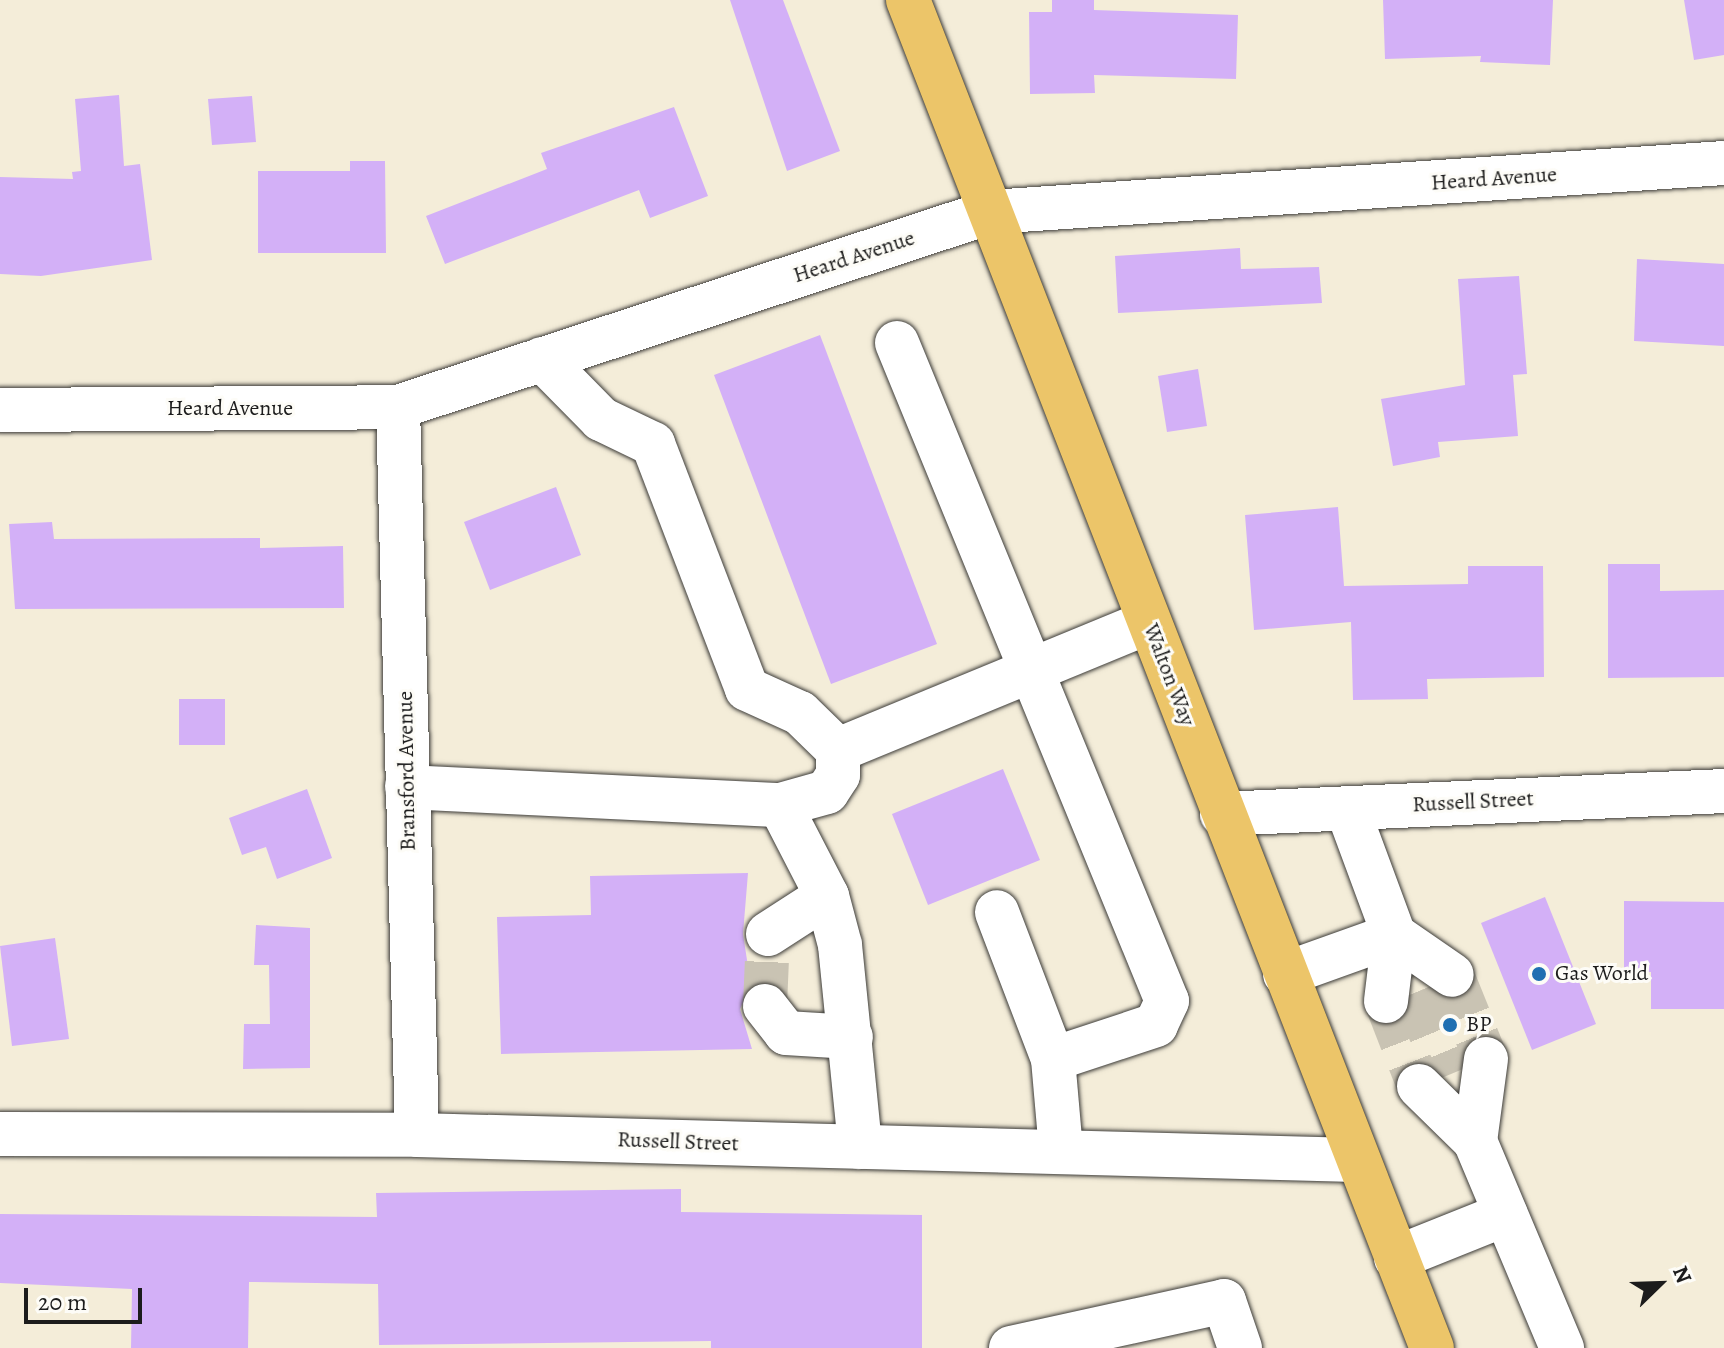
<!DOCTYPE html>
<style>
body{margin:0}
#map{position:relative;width:1724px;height:1348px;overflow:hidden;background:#f4edd9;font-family:Alegreya,serif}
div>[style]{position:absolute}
.building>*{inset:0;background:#d3b0f7}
.minor-tunnel>*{height:44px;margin-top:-22px;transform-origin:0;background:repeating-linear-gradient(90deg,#c9c3b3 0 44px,transparent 0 66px)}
.roads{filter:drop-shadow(0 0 2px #3c3b38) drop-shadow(0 0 2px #3c3b38)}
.minor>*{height:44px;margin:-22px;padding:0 22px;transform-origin:22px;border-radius:22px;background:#fff}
.major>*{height:44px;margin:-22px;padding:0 22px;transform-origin:22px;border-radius:22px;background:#ecc569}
.dots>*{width:22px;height:22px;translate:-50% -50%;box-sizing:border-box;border:4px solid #fdfcf7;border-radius:50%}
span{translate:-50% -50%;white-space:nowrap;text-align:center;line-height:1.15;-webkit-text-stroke:6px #fdfcf7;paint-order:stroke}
.street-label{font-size:22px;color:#1c1c1c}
.poi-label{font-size:22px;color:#1c1c1c}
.left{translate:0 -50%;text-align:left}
.north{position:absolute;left:1620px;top:1244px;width:80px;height:80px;-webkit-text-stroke:6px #fdfcf7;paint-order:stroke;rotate:67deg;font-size:22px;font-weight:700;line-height:32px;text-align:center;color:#1c1c1c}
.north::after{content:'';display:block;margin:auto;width:28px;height:36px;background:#1c1c1c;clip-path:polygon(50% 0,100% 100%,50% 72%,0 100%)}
.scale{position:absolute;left:24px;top:1288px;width:118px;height:36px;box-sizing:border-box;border:4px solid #1c1c1c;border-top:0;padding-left:10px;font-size:24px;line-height:28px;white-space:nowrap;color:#1c1c1c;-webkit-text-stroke:6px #fdfcf7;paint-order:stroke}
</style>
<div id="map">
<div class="building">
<div style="clip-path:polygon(730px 0,783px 0,840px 151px,787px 171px)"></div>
<div style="clip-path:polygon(1052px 0,1094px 0,1094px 10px,1238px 15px,1236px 79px,1094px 75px,1095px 93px,1030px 94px,1029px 12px,1052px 12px)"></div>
<div style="clip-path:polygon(1383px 0,1553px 0,1550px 65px,1480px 62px,1481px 56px,1385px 59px)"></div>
<div style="clip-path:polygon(1684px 0,1724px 0,1724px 55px,1694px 60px)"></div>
<div style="clip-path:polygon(119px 95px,124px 166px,140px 164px,152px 260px,41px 276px,0 274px,0 177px,73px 179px,72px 172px,81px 171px,75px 99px)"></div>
<div style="clip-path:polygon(252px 96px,256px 142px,212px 145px,208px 99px)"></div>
<div style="clip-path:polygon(674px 107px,708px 196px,650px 218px,639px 190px,445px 264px,426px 216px,547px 169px,541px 153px)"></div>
<div style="clip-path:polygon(350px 161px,385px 161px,386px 253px,258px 253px,258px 171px,350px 171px)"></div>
<div style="clip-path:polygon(1240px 248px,1241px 269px,1319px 267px,1322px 303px,1118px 313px,1115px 256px)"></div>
<div style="clip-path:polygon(1637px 259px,1724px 264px,1724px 346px,1634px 341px)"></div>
<div style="clip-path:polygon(1519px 276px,1527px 374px,1513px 375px,1518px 436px,1438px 442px,1440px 457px,1393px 466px,1381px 399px,1465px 385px,1458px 279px)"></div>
<div style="clip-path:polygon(820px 335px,937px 644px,831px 684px,714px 375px)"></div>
<div style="clip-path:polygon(1198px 369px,1207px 426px,1167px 432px,1158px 376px)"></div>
<div style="clip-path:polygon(556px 487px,581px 555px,490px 590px,464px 522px)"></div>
<div style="clip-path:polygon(1338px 507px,1344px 586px,1468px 584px,1468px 566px,1543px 566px,1544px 677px,1427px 679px,1428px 699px,1353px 700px,1351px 622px,1254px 630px,1245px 515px)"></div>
<div style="clip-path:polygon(52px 522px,54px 539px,260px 538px,260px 548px,343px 546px,344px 608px,15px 609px,9px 524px)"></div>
<div style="clip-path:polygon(1608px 564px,1660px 564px,1660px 591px,1724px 590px,1724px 677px,1608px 678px)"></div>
<div style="clip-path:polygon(179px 699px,225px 699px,225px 745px,179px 745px)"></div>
<div style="clip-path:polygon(1003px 769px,1040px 860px,928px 905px,892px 814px)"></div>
<div style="clip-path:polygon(307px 789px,332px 858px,277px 879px,266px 847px,242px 855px,229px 818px)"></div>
<div style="clip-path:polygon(748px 873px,743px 934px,751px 986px,740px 1009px,752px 1049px,501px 1054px,497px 917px,591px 915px,590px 876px)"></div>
<div style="clip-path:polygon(1545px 897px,1596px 1024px,1532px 1050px,1481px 923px)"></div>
<div style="clip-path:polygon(1624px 901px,1724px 902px,1724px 1009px,1651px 1009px,1651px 972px,1624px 971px)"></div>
<div style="clip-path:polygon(256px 925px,310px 928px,310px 1068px,243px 1069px,244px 1024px,270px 1024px,269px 965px,254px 965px)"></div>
<div style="clip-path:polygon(55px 938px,69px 1039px,12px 1046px,0 946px)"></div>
<div style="clip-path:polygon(681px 1189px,681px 1212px,922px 1215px,922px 1348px,711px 1348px,711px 1341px,379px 1345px,378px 1284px,249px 1282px,248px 1348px,131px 1348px,132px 1289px,0 1283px,0 1214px,377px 1217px,376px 1193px)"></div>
</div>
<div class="minor-tunnel">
<div style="left:1452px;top:975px;width:91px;rotate:68deg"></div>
<div style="left:1414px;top:993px;width:89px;rotate:67.5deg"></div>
<div style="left:1386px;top:1001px;width:91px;rotate:68.8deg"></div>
<div style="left:765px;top:1006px;width:72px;rotate:-87.6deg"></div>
</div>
<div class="roads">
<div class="minor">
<div style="left:897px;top:343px;width:711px;rotate:67.69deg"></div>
<div style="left:1167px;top:1001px;width:26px;rotate:115deg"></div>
<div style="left:1156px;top:1025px;width:108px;rotate:161.7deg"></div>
<div style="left:1053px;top:1059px;width:157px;rotate:-110.9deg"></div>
<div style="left:542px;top:359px;width:84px;rotate:45.5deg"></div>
<div style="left:601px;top:419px;width:58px;rotate:25.7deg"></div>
<div style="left:653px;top:444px;width:262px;rotate:69deg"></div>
<div style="left:747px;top:689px;width:58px;rotate:24.4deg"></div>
<div style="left:800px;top:713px;width:53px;rotate:44.2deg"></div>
<div style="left:838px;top:750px;width:25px;rotate:90deg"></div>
<div style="left:838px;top:775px;width:20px;rotate:123deg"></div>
<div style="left:827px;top:792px;width:49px;rotate:164.5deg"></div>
<div style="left:780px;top:805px;width:102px;rotate:62.7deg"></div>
<div style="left:827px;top:896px;width:51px;rotate:75.1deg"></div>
<div style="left:840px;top:945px;width:203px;rotate:84.3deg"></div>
<div style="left:398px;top:407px;width:728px;rotate:88.5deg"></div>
<div style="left:0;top:410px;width:398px;rotate:-0.4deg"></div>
<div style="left:398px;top:407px;width:623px;rotate:-18.23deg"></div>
<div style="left:990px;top:212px;width:736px;rotate:-3.82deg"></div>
<div style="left:838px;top:750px;width:336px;rotate:-22.4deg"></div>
<div style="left:407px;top:787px;width:373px;rotate:2.8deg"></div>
<div style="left:1347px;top:808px;width:135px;rotate:69.7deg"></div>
<div style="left:1394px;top:935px;width:70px;rotate:34.6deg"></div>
<div style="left:1222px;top:814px;width:503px;rotate:-2.62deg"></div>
<div style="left:768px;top:934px;width:70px;rotate:-32.8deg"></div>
<div style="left:1285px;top:974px;width:116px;rotate:-19.7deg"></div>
<div style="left:1386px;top:1001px;width:66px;rotate:-83.1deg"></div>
<div style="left:765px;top:1006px;width:34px;rotate:52deg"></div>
<div style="left:786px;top:1033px;width:65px;rotate:3.5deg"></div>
<div style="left:1053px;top:1059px;width:92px;rotate:85deg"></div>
<div style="left:1486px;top:1059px;width:83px;rotate:97.6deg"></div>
<div style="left:1475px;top:1141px;width:225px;rotate:67.2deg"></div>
<div style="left:1419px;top:1086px;width:78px;rotate:44.5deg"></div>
<div style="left:0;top:1134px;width:417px;rotate:0.1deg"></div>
<div style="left:417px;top:1135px;width:939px;rotate:1.53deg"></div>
<div style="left:1396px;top:1258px;width:118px;rotate:-21.8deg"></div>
<div style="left:1011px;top:1348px;width:218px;rotate:-12.4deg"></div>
<div style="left:1224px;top:1301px;width:50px;rotate:71.2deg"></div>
</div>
<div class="major">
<div style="left:908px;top:0;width:1446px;rotate:68.76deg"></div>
</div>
</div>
<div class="dots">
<div style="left:1539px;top:974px;background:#1f6fb2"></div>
<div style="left:1450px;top:1025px;background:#1f6fb2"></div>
</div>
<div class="street-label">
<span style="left:1494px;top:179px;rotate:-4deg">Heard Avenue</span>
<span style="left:854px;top:257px;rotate:-18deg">Heard Avenue</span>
<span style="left:230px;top:409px">Heard Avenue</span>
<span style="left:1169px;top:675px;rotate:69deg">Walton Way</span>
<span style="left:407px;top:771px;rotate:-91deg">Bransford Avenue</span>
<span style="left:1473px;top:802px;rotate:-3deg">Russell Street</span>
<span style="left:678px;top:1142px;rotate:2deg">Russell Street</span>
</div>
<div class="poi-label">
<span class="left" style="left:1555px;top:974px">Gas World</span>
<span class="left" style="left:1466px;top:1025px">BP</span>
</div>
<div class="north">N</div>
<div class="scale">20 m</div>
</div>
